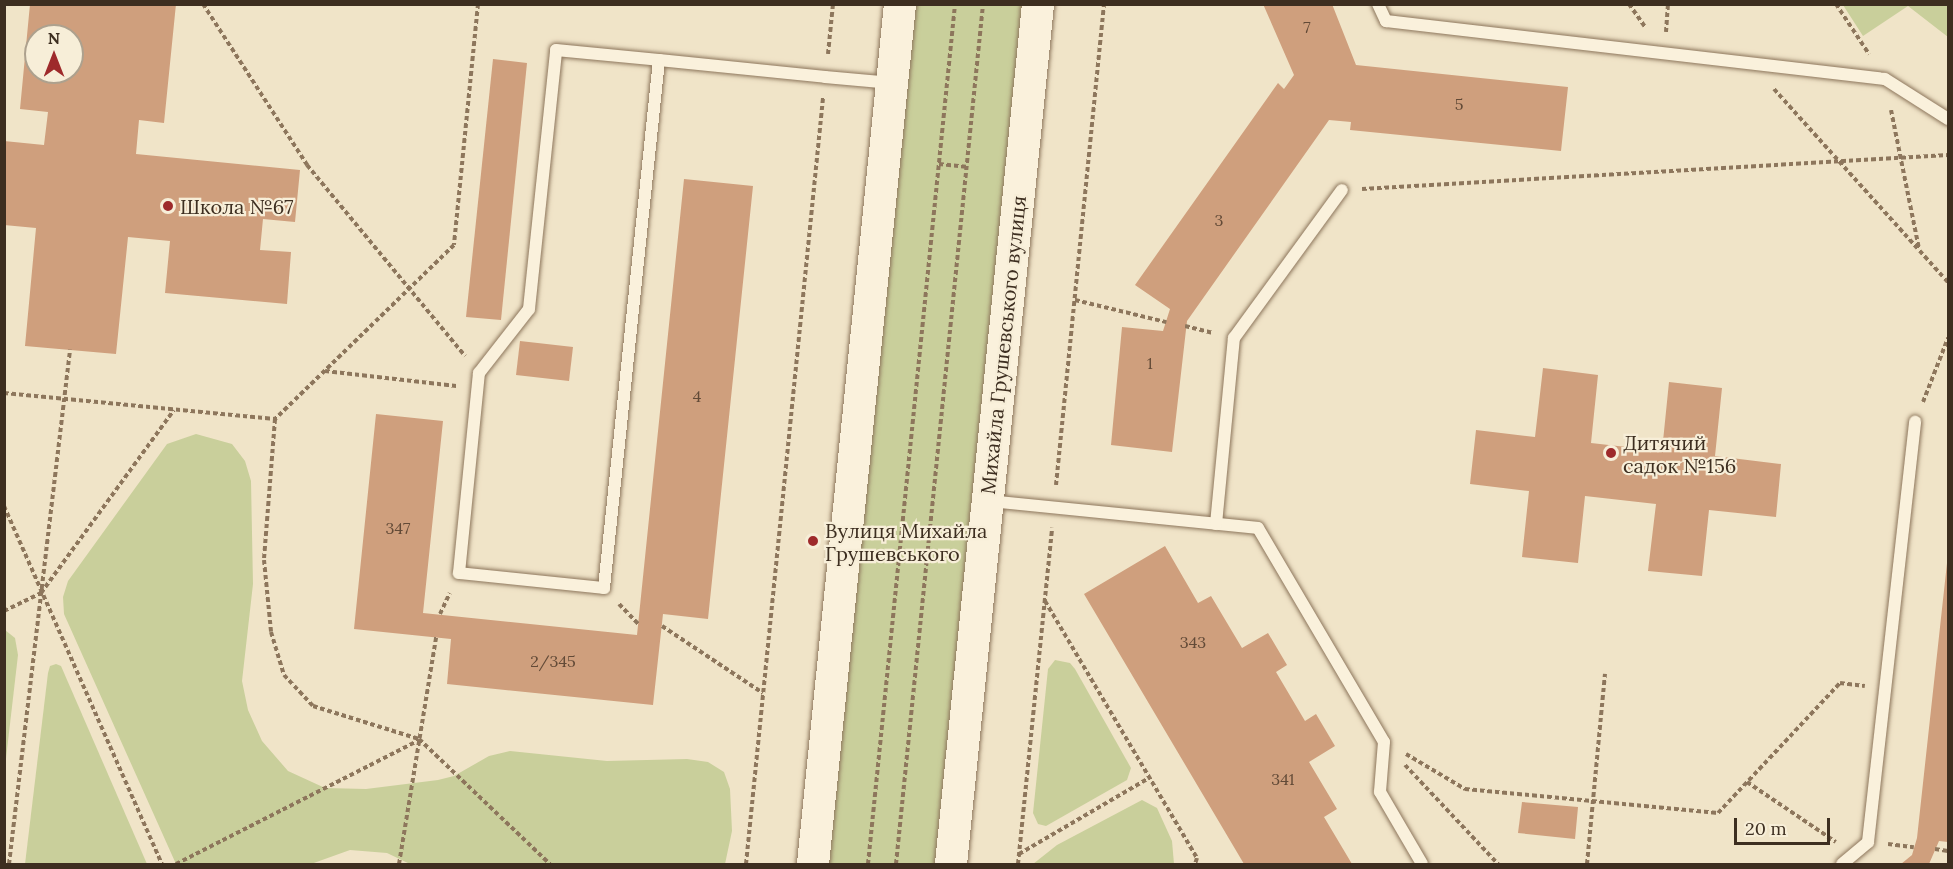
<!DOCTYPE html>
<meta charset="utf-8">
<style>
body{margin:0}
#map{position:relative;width:1953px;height:869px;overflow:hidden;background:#f0e4c8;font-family:Lora,serif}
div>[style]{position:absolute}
.green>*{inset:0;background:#c9cf9b}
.building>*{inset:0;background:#cf9f7d}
.path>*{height:4px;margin-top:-2px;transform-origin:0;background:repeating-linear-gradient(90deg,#8d765c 0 4.5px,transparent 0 7.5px)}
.roads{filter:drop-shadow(0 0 2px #8d765c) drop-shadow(0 0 2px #8d765c)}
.service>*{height:12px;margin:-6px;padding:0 6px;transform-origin:6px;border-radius:6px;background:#faf1dc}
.tertiary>*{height:32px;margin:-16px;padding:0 16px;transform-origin:16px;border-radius:16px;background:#faf1dc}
.dots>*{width:16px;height:16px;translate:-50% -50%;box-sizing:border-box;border:3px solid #f7eed8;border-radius:50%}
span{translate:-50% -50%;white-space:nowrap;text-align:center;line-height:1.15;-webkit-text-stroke:4.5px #f7eed8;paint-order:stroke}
.number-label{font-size:16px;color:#624a37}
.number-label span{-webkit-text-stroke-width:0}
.poi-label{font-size:20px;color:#3d2e20}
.left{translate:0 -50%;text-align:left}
.street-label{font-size:20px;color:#3d2e20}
.frame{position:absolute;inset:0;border:6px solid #3d2e20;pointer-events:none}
.north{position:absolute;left:24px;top:24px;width:60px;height:60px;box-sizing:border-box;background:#f7eed8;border:2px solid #ada18e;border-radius:50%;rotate:0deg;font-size:16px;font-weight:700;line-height:24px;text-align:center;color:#3d2e20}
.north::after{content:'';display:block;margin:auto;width:21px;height:27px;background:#9e2a2b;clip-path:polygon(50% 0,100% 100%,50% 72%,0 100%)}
.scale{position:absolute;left:1734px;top:818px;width:96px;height:27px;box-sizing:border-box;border:3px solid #3d2e20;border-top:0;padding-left:8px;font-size:18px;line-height:21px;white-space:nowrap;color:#3d2e20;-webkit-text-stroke:4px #f7eed8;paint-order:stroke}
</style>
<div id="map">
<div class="green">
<div style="clip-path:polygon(915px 5px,1022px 5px,935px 864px,828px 864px)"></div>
<div style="clip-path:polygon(1843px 5px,1948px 5px,1948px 37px,1908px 6px,1863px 36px)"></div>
<div style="clip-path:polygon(196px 434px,232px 444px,245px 461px,251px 481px,253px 584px,242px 681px,248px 710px,262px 741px,288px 771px,325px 788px,366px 789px,438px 780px,454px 776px,489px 756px,510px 751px,607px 761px,687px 759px,708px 762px,724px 772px,730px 789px,732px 831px,725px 864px,410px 864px,387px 853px,350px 850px,311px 864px,176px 864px,64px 614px,63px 597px,68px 581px,167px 444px)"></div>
<div style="clip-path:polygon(5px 630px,15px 638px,18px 655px,5px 767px)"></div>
<div style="clip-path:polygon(1055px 660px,1070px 663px,1075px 669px,1131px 768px,1127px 780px,1046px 826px,1038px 824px,1033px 813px,1048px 669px)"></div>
<div style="clip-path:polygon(56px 664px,61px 666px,147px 864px,25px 864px,48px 673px,50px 666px)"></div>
<div style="clip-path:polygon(1142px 800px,1157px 808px,1172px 841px,1174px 864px,1033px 864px,1057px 845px)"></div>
</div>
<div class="building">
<div style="clip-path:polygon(evenodd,30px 4px,176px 4px,164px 123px,139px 120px,136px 154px,300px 170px,295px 222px,263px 219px,260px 250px,291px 252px,287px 304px,165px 293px,170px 241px,128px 237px,116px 354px,25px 346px,36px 228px,4px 225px,4px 141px,44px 145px,48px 112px,20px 109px,30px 4px,36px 36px,72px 36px,72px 72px,36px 72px,36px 36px)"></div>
<div style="clip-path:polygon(1263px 4px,1332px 4px,1356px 65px,1568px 87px,1561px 151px,1350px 130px,1351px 122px,1329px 120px,1187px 321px,1172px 452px,1111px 445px,1122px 327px,1163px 331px,1170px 309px,1135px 285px,1278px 83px,1284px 89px,1294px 75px)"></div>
<div style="clip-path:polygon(493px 59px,527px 63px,501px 320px,466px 317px)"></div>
<div style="clip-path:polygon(684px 179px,753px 186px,708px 619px,663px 614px,653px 705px,447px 684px,451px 639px,354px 629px,376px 414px,443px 421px,423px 613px,637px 635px)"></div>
<div style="clip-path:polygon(520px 341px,573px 347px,569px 381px,516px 375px)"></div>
<div style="clip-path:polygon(1543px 368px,1598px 375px,1591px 443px,1662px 451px,1669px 382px,1722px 388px,1715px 456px,1781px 464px,1776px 517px,1709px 510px,1702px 576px,1648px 571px,1656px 504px,1585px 496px,1578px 563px,1522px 557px,1529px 491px,1470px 484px,1476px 430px,1535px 437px)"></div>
<div style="clip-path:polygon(1165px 546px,1198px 603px,1211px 596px,1242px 648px,1268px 633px,1287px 665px,1276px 672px,1305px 721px,1316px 714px,1335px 746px,1309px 762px,1337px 809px,1324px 817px,1352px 864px,1244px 864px,1084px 594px)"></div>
<div style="clip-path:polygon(1947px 563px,1948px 842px,1939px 841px,1929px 864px,1901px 864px,1912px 855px,1917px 838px)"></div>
<div style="clip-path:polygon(1522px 802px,1578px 807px,1575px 839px,1518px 833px)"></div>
</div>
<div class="path">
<div style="left:203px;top:4px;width:192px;rotate:57.1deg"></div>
<div style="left:307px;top:165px;width:248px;rotate:50.4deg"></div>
<div style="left:478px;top:4px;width:242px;rotate:95.7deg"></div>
<div style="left:454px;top:245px;width:250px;rotate:135.8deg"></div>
<div style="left:275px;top:419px;width:141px;rotate:94.5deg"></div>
<div style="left:264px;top:560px;width:72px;rotate:84.4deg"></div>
<div style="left:271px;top:632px;width:45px;rotate:73.2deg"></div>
<div style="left:284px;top:675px;width:42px;rotate:46.9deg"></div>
<div style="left:313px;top:706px;width:111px;rotate:17.3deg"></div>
<div style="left:419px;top:739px;width:181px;rotate:43.7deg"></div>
<div style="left:1629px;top:4px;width:29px;rotate:55deg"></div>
<div style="left:1836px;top:4px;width:60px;rotate:56.6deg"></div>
<div style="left:1666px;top:32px;width:28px;rotate:-86deg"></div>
<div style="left:828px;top:54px;width:50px;rotate:-84.3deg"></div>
<div style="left:1774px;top:89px;width:260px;rotate:48deg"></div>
<div style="left:1891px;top:110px;width:142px;rotate:78.6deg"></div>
<div style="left:939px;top:164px;width:27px;rotate:6deg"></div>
<div style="left:1362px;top:189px;width:587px;rotate:-3.32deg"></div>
<div style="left:1075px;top:300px;width:94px;rotate:13.6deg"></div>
<div style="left:1185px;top:326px;width:29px;rotate:14deg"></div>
<div style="left:325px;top:371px;width:132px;rotate:6.5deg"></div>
<div style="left:4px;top:393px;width:272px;rotate:5.5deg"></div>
<div style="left:1923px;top:402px;width:69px;rotate:-68.7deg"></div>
<div style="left:1056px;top:485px;width:483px;rotate:-84.3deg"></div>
<div style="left:4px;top:506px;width:391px;rotate:66.2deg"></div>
<div style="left:1045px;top:601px;width:299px;rotate:59.4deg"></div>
<div style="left:1197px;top:858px;width:6px;rotate:108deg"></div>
<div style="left:619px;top:604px;width:28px;rotate:46deg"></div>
<div style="left:4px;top:611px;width:41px;rotate:-25.9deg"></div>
<div style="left:41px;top:593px;width:226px;rotate:-54deg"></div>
<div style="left:440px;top:614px;width:23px;rotate:-65deg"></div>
<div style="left:662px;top:626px;width:121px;rotate:33.6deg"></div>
<div style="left:1406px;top:754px;width:69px;rotate:30.7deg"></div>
<div style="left:1465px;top:789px;width:254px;rotate:5.4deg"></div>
<div style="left:1718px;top:813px;width:178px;rotate:-46.8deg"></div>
<div style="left:1840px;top:683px;width:25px;rotate:7deg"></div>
<div style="left:1405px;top:765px;width:136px;rotate:46.8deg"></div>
<div style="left:1747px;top:782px;width:107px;rotate:34deg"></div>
<div style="left:1888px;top:844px;width:26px;rotate:7deg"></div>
<div style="left:1935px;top:849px;width:13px;rotate:9deg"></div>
<div style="left:1019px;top:854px;width:151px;rotate:-30.3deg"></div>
<div style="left:9px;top:864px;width:518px;rotate:-83.23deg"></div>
<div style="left:176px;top:864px;width:273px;rotate:-27deg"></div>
<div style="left:399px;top:864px;width:230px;rotate:-80.7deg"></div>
<div style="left:746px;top:864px;width:770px;rotate:-84.26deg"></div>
<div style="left:868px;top:864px;width:864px;rotate:-84.22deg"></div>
<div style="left:896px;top:864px;width:864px;rotate:-84.22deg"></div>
<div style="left:1018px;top:864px;width:338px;rotate:-84.2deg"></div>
<div style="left:1587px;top:864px;width:191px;rotate:-84.6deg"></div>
</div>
<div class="roads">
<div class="service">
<div style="left:1378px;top:4px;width:19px;rotate:65deg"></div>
<div style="left:1386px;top:21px;width:502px;rotate:6.63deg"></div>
<div style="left:1885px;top:79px;width:75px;rotate:32.4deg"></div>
<div style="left:659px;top:60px;width:531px;rotate:95.95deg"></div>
<div style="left:604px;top:588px;width:146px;rotate:-174.1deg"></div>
<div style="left:459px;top:573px;width:201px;rotate:-84.3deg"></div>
<div style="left:479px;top:373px;width:81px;rotate:-52deg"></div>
<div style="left:529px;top:309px;width:260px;rotate:-84deg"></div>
<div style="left:556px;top:50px;width:103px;rotate:5.5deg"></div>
<div style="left:659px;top:60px;width:167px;rotate:5.8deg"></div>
<div style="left:825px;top:77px;width:67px;rotate:5.1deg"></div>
<div style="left:989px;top:501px;width:270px;rotate:5.7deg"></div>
<div style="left:1258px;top:528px;width:248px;rotate:59.5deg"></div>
<div style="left:1384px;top:742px;width:50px;rotate:94.6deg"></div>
<div style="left:1380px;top:792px;width:83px;rotate:59.7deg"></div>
<div style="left:1216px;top:524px;width:187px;rotate:-84.5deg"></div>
<div style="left:1234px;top:338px;width:183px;rotate:-53.9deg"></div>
<div style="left:1842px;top:864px;width:34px;rotate:-40deg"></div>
<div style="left:1868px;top:842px;width:423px;rotate:-83.6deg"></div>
</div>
<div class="tertiary">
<div style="left:813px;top:864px;width:864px;rotate:-84.22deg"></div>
<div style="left:951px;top:864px;width:864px;rotate:-84.22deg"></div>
</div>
</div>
<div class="dots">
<div style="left:168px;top:206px;background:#9e2a2b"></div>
<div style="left:1611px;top:453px;background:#9e2a2b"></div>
<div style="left:813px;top:541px;background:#9e2a2b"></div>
</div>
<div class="number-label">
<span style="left:1307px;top:27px">7</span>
<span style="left:1459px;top:104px">5</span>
<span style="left:1219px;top:220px">3</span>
<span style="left:1150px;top:363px">1</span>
<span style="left:697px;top:396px">4</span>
<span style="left:398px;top:528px">347</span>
<span style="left:1193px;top:642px">343</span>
<span style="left:553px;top:661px">2/345</span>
<span style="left:1283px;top:779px">341</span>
</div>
<div class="poi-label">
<span class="left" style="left:180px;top:206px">Школа №67</span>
<span class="left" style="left:1623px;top:454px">Дитячий<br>садок №156</span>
<span class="left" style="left:825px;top:542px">Вулиця Михайла<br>Грушевського</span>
</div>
<div class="street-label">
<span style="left:1003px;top:345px;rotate:-84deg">Михайла Грушевського вулиця</span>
</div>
<div class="frame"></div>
<div class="north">N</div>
<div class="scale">20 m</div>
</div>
